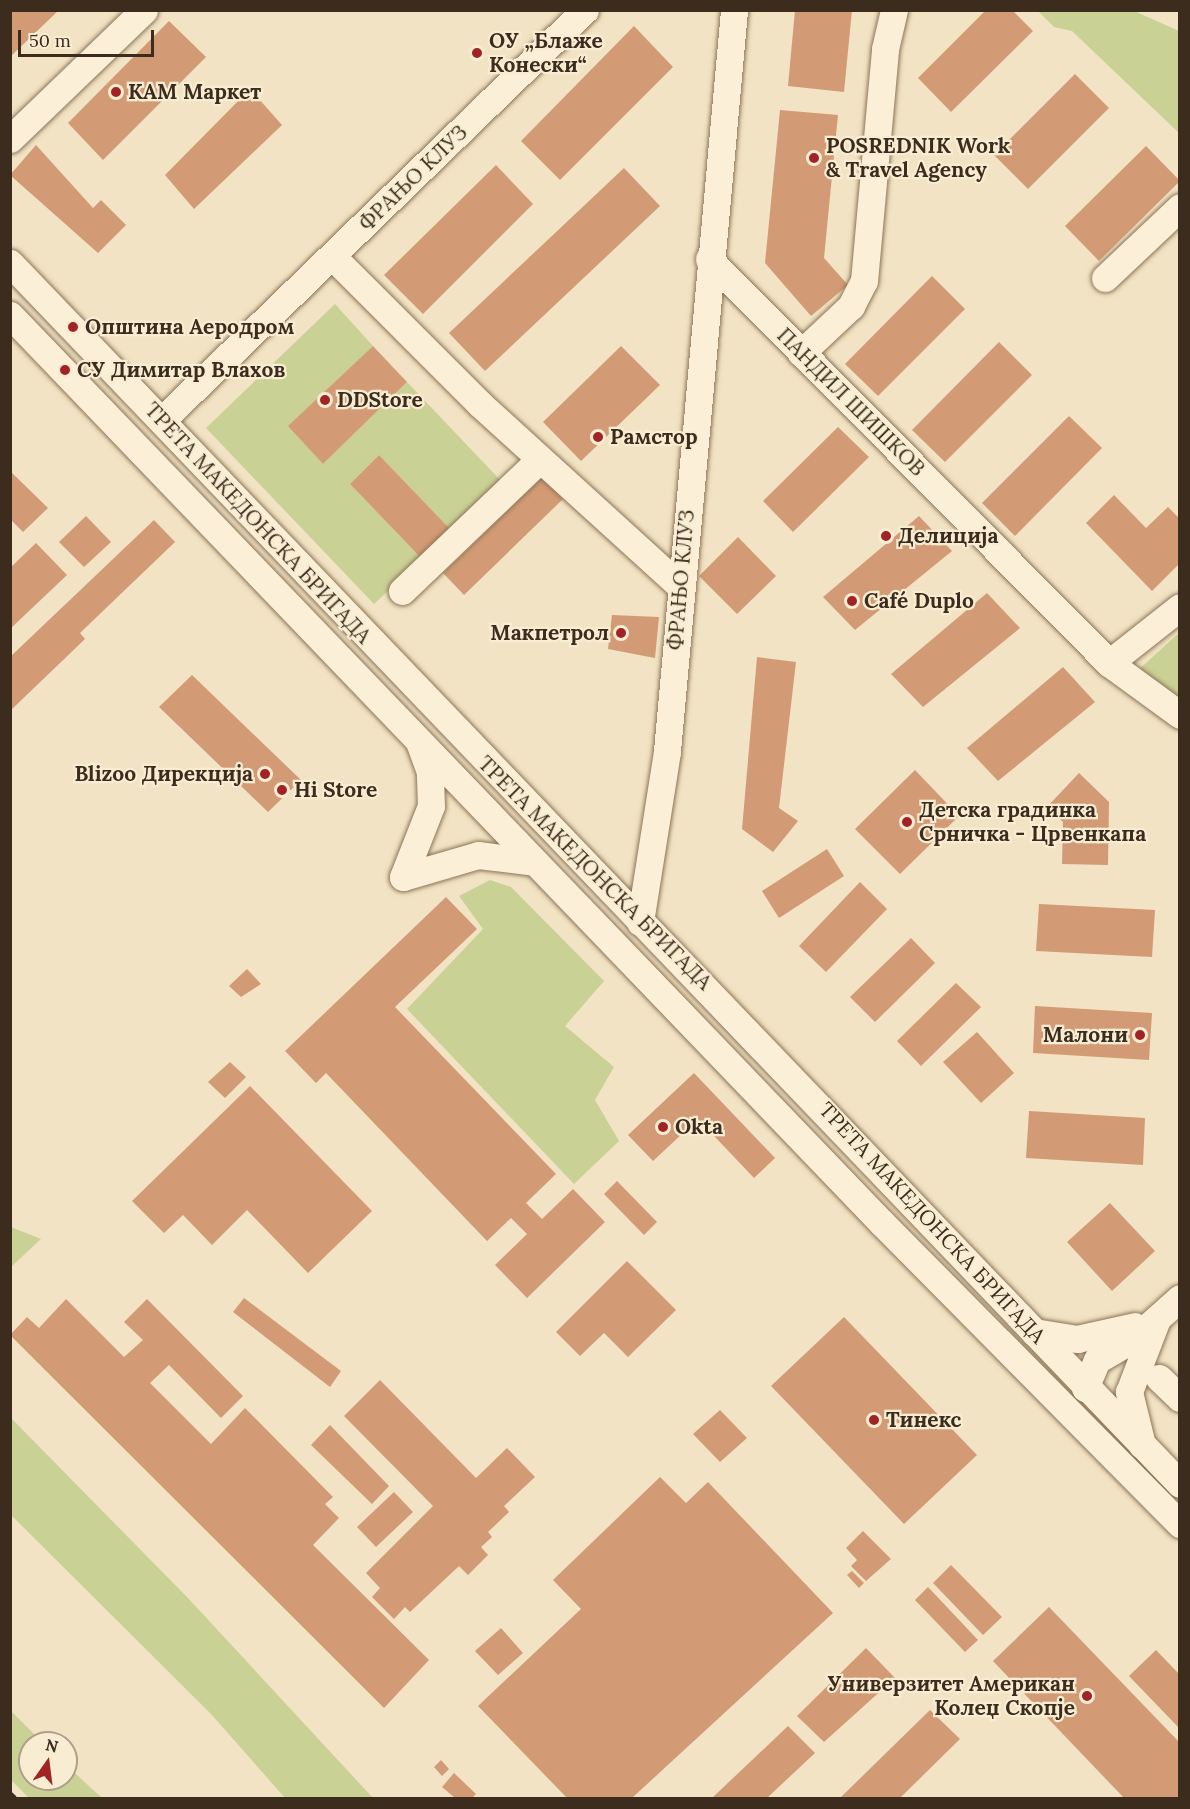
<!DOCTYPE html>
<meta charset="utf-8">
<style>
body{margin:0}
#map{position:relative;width:1190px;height:1809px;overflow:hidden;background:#f1e3c3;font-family:Lora,serif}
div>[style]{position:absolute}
.green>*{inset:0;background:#cad195}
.building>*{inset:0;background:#d39b75}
.roads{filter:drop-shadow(0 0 2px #8d7458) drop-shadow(0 0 2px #8d7458)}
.minor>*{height:27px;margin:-13.5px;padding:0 13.5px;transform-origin:13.5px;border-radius:13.5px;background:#fbf0d7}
.rail>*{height:4.5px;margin-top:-2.25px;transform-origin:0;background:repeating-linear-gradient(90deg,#3c2c1d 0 10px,transparent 0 20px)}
.dots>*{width:16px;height:16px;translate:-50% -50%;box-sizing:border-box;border:3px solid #f8edd3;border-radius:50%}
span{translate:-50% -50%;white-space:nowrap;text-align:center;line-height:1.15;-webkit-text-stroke:4.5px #f8edd3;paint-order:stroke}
.poi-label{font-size:21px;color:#3c2c1d;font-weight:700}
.left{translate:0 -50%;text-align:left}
.right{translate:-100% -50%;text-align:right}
.street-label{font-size:21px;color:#3c2c1d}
.frame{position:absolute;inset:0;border:12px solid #3c2c1d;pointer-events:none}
.north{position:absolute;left:18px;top:1731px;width:60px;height:60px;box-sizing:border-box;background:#f8edd3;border:2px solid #ada08a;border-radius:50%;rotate:14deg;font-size:16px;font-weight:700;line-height:24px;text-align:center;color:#3c2c1d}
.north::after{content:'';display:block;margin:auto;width:21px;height:27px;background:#a12325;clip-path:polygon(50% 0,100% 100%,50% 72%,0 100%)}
.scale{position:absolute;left:18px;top:30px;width:136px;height:27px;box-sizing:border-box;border:3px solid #3c2c1d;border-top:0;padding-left:8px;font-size:18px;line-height:21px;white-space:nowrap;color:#3c2c1d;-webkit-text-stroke:4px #f8edd3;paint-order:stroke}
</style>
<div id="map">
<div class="green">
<div style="clip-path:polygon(1038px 11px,1134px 11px,1179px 31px,1179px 133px,1072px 31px,1054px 27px)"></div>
<div style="clip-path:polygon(335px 304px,373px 346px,289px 426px,323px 464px,407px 382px,504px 484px,450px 529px,379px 455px,350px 484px,422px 559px,374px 604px,206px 428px)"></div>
<div style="clip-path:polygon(1179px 633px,1179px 702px,1136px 672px)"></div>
<div style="clip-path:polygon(490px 880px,511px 887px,604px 981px,565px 1026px,614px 1067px,595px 1100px,619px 1141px,574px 1184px,407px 1009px,483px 929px,459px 896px)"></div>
<div style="clip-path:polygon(11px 1227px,41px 1239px,11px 1267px)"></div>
<div style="clip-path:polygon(10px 1417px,187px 1597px,373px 1798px,285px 1798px,211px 1714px,11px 1515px)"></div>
<div style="clip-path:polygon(11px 1711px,43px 1743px,30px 1743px,30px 1779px,66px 1779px,66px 1765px,102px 1798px,29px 1798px,11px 1780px)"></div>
</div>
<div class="building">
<div style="clip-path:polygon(10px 10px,59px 10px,10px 57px)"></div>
<div style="clip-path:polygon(795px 10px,852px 10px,844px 92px,788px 86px)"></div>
<div style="clip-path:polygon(986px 10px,1012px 10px,1033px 31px,951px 112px,918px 78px)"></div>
<div style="clip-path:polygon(169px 21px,206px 57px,103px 160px,68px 123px)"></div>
<div style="clip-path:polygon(634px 26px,673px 67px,560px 180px,521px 141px)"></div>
<div style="clip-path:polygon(1075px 74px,1109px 108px,1028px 189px,994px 155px)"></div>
<div style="clip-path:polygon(250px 89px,282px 125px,194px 209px,165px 175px)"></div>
<div style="clip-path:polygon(780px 110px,838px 115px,824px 258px,848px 285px,811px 316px,765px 263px)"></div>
<div style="clip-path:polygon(36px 145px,93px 208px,101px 200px,126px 225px,98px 253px,10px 175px)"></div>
<div style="clip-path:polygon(1146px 146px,1180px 181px,1099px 261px,1065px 226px)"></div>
<div style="clip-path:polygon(496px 165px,533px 204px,423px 314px,384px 275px)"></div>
<div style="clip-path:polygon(624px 168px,660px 206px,485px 371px,449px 333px)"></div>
<div style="clip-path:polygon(932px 276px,965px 309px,878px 396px,845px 364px)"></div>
<div style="clip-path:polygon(999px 342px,1032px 375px,945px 462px,912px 430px)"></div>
<div style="clip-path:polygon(373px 346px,407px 382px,323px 464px,288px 426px)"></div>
<div style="clip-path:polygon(621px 346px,660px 385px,581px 461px,543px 422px)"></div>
<div style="clip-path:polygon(1069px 416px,1102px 448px,1015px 536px,982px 503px)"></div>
<div style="clip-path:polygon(838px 427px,869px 457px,793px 532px,763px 501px)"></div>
<div style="clip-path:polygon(379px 455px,450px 529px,422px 559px,350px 484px)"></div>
<div style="clip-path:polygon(10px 471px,48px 508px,23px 532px,10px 519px)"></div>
<div style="clip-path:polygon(542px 477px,563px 499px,464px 595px,443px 573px)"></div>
<div style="clip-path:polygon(1114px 495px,1146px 528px,1168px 507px,1180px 519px,1180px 563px,1152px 591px,1086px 523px)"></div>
<div style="clip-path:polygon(86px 516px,111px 542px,84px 567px,59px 542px)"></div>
<div style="clip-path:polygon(919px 516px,952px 551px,855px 630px,823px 597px)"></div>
<div style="clip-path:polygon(154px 520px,175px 542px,80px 633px,85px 639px,10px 711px,10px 657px)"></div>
<div style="clip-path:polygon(738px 537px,776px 576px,737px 614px,699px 576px)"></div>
<div style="clip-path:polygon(36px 543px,67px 575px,10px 629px,10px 568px)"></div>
<div style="clip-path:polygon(987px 593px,1020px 628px,923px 707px,891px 674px)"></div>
<div style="clip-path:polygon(612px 615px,659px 617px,655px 658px,608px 649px)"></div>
<div style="clip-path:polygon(757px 657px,796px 662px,779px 808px,798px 821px,773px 852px,742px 829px)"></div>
<div style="clip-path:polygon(1063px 667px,1095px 702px,998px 781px,967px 748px)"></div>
<div style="clip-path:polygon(192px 675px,301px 780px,268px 812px,159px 707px)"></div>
<div style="clip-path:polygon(915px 770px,959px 816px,900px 874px,855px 829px)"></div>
<div style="clip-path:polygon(1079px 773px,1109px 802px,1108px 865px,1062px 864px,1063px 822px,1047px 807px)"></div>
<div style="clip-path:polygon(827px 849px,844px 876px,779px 918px,762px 891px)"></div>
<div style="clip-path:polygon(860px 882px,887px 909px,826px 972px,799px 946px)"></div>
<div style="clip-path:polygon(446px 897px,477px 929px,395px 1007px,556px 1174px,526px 1203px,542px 1219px,573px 1189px,605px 1222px,527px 1298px,495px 1265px,527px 1234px,511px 1218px,487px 1241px,326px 1073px,316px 1083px,285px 1051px)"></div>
<div style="clip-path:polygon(1039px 904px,1155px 910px,1152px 957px,1036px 951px)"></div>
<div style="clip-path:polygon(911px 938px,935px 963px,875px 1022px,850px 997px)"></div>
<div style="clip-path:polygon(247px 969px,261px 984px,241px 997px,229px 986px)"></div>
<div style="clip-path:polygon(956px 983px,981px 1007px,921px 1066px,897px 1041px)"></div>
<div style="clip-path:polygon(1035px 1006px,1152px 1013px,1149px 1060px,1033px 1053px)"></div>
<div style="clip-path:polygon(977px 1032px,1014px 1073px,981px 1103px,943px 1062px)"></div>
<div style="clip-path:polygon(230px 1062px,246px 1077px,225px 1098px,208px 1082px)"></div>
<div style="clip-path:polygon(694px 1073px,775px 1158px,754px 1178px,698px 1119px,653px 1161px,628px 1135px)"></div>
<div style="clip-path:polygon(250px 1086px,372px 1211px,308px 1273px,247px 1210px,212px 1245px,183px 1215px,164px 1233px,132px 1201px)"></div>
<div style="clip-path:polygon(1029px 1111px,1145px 1118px,1143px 1165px,1026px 1158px)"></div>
<div style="clip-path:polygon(617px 1181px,657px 1222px,644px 1235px,604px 1194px)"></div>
<div style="clip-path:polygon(1110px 1203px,1155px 1251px,1112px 1291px,1067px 1242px)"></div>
<div style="clip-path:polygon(627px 1261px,676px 1310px,628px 1357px,604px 1333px,580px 1356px,556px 1332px)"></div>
<div style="clip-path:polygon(244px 1298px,341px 1371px,330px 1387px,233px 1312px)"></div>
<div style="clip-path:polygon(66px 1299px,124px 1357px,143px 1340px,124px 1322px,147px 1299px,243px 1396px,221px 1418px,169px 1365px,150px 1383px,211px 1444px,245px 1408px,333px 1497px,325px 1504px,339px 1518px,313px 1545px,429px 1660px,384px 1708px,10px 1335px,27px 1317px,39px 1328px)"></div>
<div style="clip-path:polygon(844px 1317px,977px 1455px,904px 1524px,771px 1386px)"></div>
<div style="clip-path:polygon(380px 1380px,476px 1478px,507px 1448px,535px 1477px,504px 1506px,509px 1512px,488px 1532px,492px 1537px,481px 1547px,488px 1555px,468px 1575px,459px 1566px,410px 1612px,405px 1607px,394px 1619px,372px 1597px,380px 1588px,366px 1573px,433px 1506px,344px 1416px)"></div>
<div style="clip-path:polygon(720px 1410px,747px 1438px,720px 1462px,693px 1434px)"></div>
<div style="clip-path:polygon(330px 1425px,389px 1486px,372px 1504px,311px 1445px)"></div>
<div style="clip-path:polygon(660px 1477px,686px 1503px,708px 1482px,833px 1613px,632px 1798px,567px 1798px,478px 1706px,581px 1609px,553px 1580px)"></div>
<div style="clip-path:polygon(394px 1492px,413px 1512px,376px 1547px,357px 1527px)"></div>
<div style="clip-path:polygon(863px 1531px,891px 1559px,866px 1581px,851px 1566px,857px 1560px,846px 1548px)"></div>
<div style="clip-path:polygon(951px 1565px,1002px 1617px,983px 1635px,933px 1583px)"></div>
<div style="clip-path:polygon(852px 1571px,864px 1583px,859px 1588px,847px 1575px)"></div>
<div style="clip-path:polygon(928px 1587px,978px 1640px,965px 1652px,915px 1600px)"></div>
<div style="clip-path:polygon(1049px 1607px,1180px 1743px,1180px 1798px,1124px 1798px,993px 1661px)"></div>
<div style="clip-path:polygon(501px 1628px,523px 1653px,498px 1675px,475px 1651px)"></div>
<div style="clip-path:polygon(866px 1648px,895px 1678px,824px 1742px,797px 1716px)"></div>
<div style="clip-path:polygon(1156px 1650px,1180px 1675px,1180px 1729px,1129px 1676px)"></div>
<div style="clip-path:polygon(930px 1710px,960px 1739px,900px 1798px,840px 1798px)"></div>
<div style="clip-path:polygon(788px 1726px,815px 1753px,767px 1798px,712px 1798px)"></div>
<div style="clip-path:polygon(441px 1760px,449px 1769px,442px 1776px,434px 1767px)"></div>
<div style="clip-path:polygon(454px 1773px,476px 1794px,472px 1798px,455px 1798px,442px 1787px)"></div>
</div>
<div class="roads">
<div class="minor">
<div style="left:10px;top:139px;width:186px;rotate:-43.9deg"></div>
<div style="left:332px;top:256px;width:209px;rotate:45deg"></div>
<div style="left:480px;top:404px;width:269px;rotate:42.3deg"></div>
<div style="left:709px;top:259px;width:569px;rotate:45.29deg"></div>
<div style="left:1109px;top:663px;width:88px;rotate:36.2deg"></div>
<div style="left:10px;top:263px;width:1691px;rotate:46.22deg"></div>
<div style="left:1105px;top:278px;width:103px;rotate:-43.4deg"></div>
<div style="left:10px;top:315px;width:1259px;rotate:46.16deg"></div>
<div style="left:882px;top:1223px;width:424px;rotate:45.3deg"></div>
<div style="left:801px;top:353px;width:69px;rotate:-43.2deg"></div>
<div style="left:851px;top:306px;width:28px;rotate:-63deg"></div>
<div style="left:864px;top:281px;width:233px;rotate:-84.8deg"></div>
<div style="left:885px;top:49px;width:40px;rotate:-77deg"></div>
<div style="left:162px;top:420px;width:589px;rotate:-44.11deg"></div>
<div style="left:402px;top:591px;width:190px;rotate:-43.7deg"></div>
<div style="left:1109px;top:663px;width:90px;rotate:-38.3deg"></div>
<div style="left:403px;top:877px;width:76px;rotate:-68.5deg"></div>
<div style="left:431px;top:806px;width:34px;rotate:-92deg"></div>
<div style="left:430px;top:772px;width:30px;rotate:-110deg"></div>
<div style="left:403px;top:877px;width:78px;rotate:-16.3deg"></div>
<div style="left:478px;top:855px;width:57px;rotate:7deg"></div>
<div style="left:640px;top:922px;width:173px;rotate:-81deg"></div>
<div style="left:667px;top:751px;width:744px;rotate:-84.83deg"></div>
<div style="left:1034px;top:1332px;width:44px;rotate:9.2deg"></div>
<div style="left:1077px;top:1339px;width:59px;rotate:-12.6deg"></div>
<div style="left:1159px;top:1378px;width:29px;rotate:44deg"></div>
<div style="left:1085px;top:1388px;width:30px;rotate:-67deg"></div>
<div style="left:1097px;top:1360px;width:44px;rotate:-30.1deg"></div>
<div style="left:1135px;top:1338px;width:60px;rotate:-41.6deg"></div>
<div style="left:1142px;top:1445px;width:55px;rotate:-103.8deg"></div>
<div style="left:1129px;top:1392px;width:78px;rotate:-69deg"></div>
</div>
</div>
<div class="rail">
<div style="left:10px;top:1793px;width:7px;rotate:45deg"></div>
</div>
<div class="dots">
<div style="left:477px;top:53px;background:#a12325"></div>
<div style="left:116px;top:92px;background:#a12325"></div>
<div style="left:814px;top:158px;background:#a12325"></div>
<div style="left:73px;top:327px;background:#a12325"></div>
<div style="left:65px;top:370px;background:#a12325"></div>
<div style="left:325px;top:400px;background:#a12325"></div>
<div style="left:598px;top:437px;background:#a12325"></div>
<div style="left:886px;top:536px;background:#a12325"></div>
<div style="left:852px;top:601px;background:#a12325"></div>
<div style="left:621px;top:633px;background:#a12325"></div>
<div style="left:265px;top:774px;background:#a12325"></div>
<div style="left:282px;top:790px;background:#a12325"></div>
<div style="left:907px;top:822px;background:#a12325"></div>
<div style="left:1140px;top:1035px;background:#a12325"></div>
<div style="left:663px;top:1127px;background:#a12325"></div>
<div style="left:874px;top:1420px;background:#a12325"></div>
<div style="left:1087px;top:1696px;background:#a12325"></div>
</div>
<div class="poi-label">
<span class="left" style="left:489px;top:53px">ОУ „Блаже<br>Конески“</span>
<span class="left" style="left:128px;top:92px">КАМ Маркет</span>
<span class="left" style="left:826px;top:158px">POSREDNIK Work<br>&amp; Travel Agency</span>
<span class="left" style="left:85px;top:327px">Општина Аеродром</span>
<span class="left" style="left:77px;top:370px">СУ Димитар Влахов</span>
<span class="left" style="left:337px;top:400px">DDStore</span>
<span class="left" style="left:610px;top:437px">Рамстор</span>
<span class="left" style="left:898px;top:536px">Делиција</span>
<span class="left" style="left:864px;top:601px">Café Duplo</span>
<span class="right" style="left:609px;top:633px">Макпетрол</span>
<span class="right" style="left:253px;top:774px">Blizoo Дирекција</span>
<span class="left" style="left:294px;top:790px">Hi Store</span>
<span class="left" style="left:919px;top:822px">Детска градинка<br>Срничка - Црвенкапа</span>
<span class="right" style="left:1128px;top:1035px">Малони</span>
<span class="left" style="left:675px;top:1127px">Okta</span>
<span class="left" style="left:886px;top:1420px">Тинекс</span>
<span class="right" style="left:1075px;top:1696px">Универзитет Американ<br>Колеџ Скопје</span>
</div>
<div class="street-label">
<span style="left:413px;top:178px;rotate:-44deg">ФРАЊО КЛУЗ</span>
<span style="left:851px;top:402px;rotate:45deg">ПАНДИЛ ШИШКОВ</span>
<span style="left:258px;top:523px;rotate:47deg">ТРЕТА МАКЕДОНСКА БРИГАДА</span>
<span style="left:681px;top:580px;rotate:-85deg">ФРАЊО КЛУЗ</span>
<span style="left:595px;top:873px;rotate:45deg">ТРЕТА МАКЕДОНСКА БРИГАДА</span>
<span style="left:932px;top:1223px;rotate:47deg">ТРЕТА МАКЕДОНСКА БРИГАДА</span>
</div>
<div class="frame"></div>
<div class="north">N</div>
<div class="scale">50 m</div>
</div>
